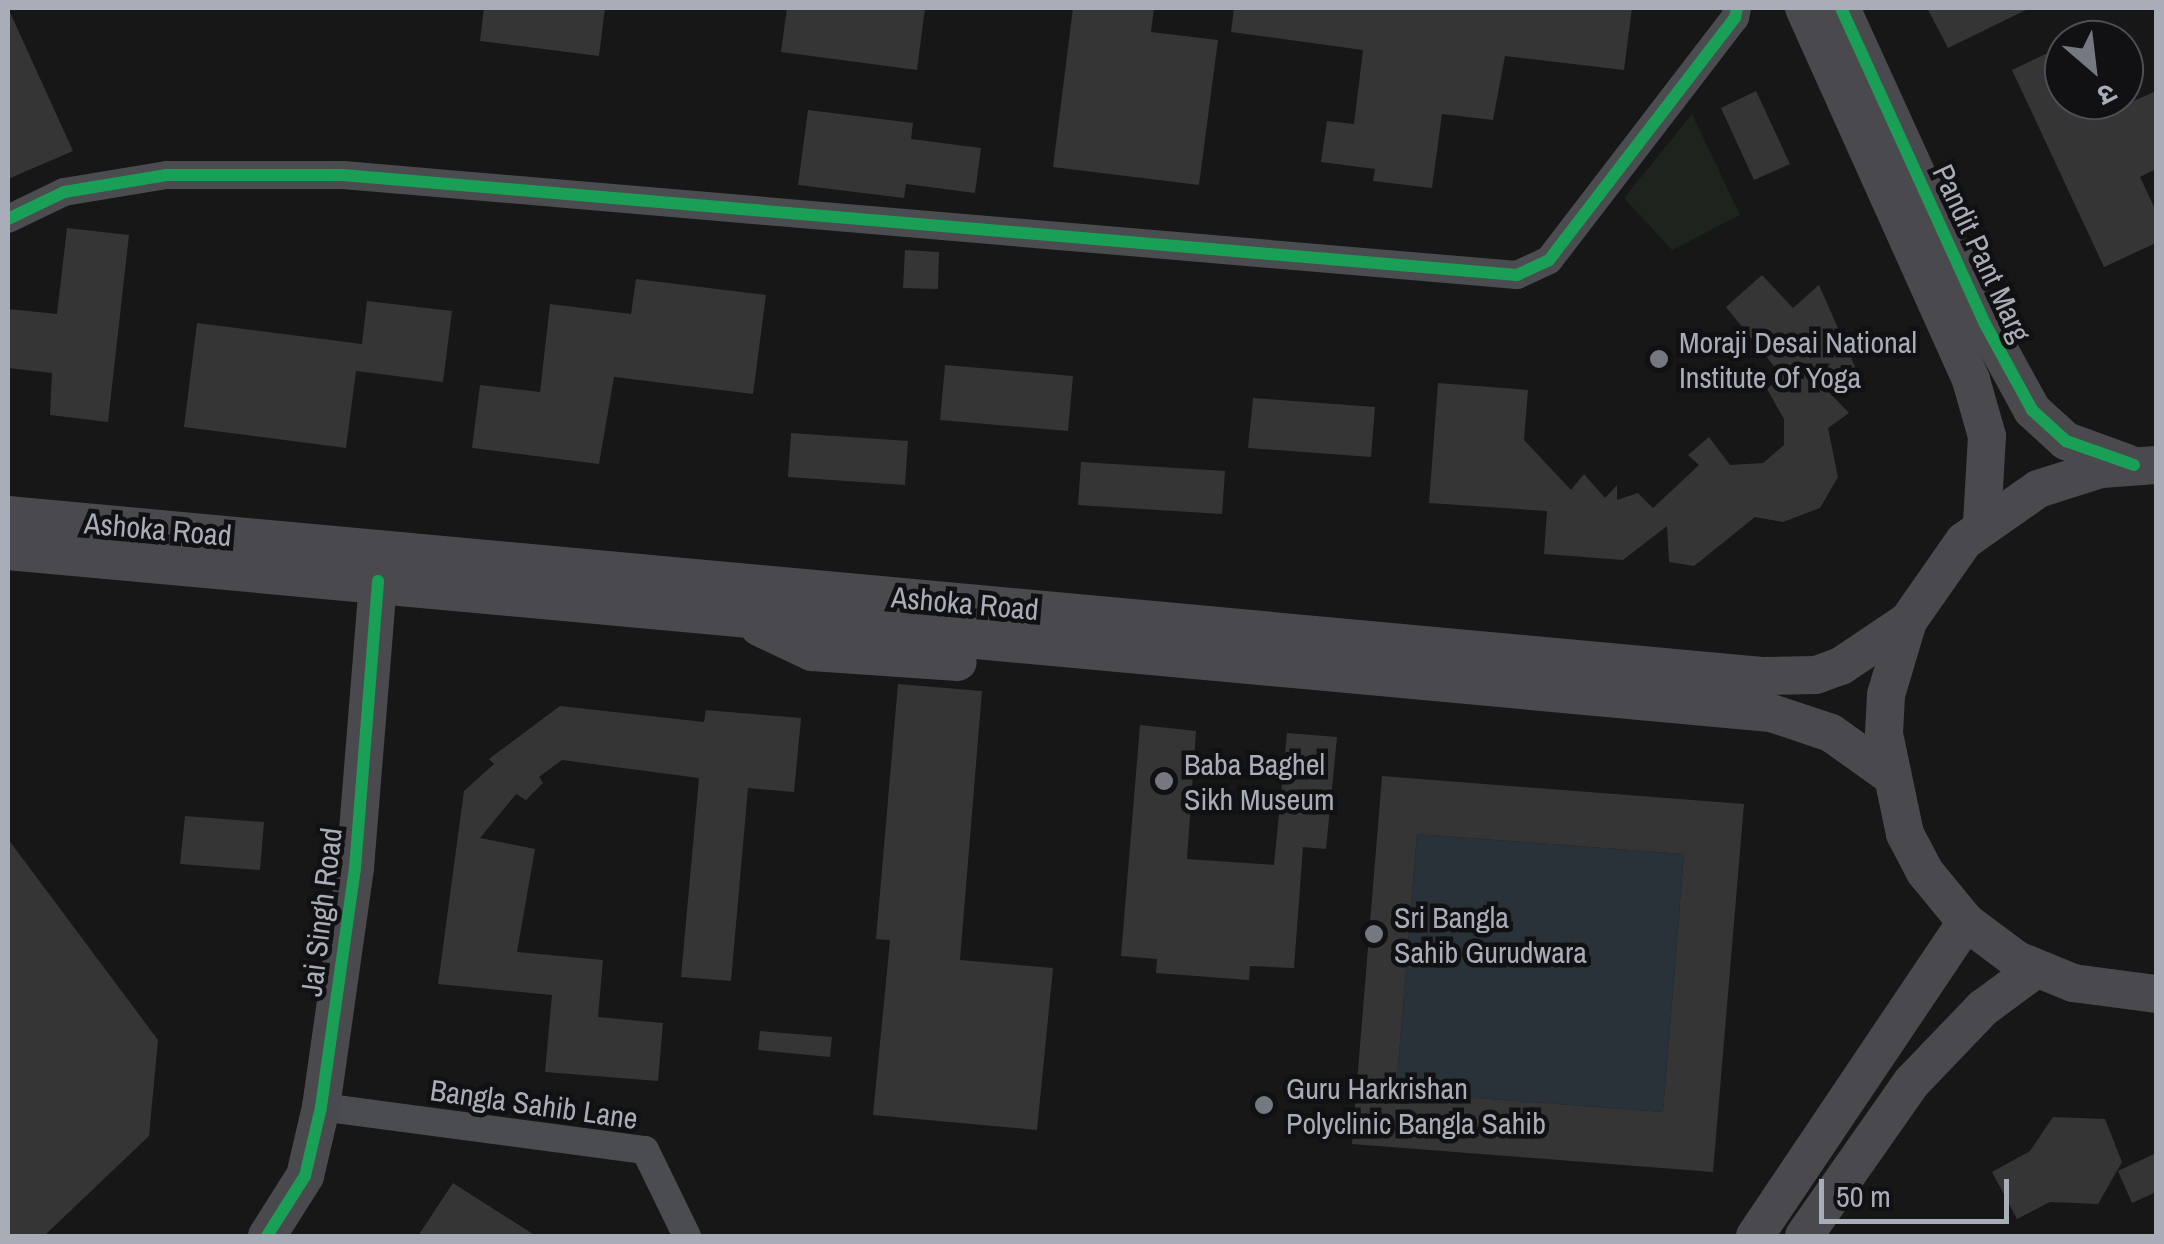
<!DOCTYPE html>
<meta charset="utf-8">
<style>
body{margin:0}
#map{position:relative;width:2164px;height:1244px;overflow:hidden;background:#171717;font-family:"Archivo Narrow","Noto Sans Devanagari",sans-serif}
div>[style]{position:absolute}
.green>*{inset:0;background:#1d241e}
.water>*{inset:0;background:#2a3239}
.building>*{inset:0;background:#353536}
.street>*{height:28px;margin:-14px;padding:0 14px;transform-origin:14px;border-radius:14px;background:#4b4c50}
.secondary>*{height:38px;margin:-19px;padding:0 19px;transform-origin:19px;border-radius:19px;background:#4a4a4e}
.cycleway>*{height:12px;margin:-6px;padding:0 6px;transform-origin:6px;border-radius:6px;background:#1a9f57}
.dots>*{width:28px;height:28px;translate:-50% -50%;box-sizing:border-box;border:5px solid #111113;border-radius:50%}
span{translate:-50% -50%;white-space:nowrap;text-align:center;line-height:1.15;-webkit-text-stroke:9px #111113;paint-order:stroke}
.street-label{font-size:30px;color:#a8adb8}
.poi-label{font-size:30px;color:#a8adb8}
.left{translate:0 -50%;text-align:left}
.frame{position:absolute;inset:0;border:10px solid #a8adb8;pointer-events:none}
.north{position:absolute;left:2044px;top:20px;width:100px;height:100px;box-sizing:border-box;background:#111113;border:2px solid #4d4f55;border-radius:50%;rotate:152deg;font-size:28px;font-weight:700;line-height:40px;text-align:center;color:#a8adb8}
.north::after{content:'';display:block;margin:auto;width:35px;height:45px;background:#757880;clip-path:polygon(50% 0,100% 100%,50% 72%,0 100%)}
.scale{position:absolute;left:1819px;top:1179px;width:190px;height:45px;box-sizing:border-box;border:5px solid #a8adb8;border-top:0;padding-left:12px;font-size:30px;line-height:35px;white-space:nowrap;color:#a8adb8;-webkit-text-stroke:8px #111113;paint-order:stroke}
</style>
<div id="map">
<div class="green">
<div style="clip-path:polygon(1692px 114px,1740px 215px,1672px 250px,1624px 198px)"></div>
</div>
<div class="water">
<div style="clip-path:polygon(1417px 834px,1684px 854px,1663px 1112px,1396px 1092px)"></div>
</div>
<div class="building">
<div style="clip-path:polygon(8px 8px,73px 151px,8px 179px)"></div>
<div style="clip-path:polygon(484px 8px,605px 8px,599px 56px,480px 41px)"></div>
<div style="clip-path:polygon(787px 8px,925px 8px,917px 70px,781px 52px)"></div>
<div style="clip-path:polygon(1073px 8px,1154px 8px,1151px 32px,1218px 40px,1199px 185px,1053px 167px)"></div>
<div style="clip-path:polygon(1234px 8px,1632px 8px,1624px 70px,1505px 56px,1493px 120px,1442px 114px,1432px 188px,1373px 181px,1375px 169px,1321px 162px,1327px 121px,1354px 124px,1363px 50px,1231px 32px)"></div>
<div style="clip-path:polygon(1927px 8px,2030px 8px,1948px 48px)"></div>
<div style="clip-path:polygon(2064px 45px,2064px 100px,2104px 100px,2109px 112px,2156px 91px,2156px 169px,2140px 177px,2156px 211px,2156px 243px,2104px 267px,2012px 70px)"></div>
<div style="clip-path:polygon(1756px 91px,1790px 164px,1754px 180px,1721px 108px)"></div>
<div style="clip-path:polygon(808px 110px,913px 123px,911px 139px,981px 148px,975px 193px,906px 184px,904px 198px,798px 185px)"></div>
<div style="clip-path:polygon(67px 228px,129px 235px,108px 422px,50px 415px,52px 373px,8px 368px,8px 309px,57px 314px)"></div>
<div style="clip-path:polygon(905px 250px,939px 252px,938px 289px,903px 288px)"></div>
<div style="clip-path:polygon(1762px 275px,1793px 308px,1819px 285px,1856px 369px,1826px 389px,1849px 413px,1828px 428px,1838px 477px,1820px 508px,1783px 522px,1755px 517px,1694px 566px,1669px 562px,1667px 526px,1623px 560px,1544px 554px,1547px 511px,1429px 503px,1438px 383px,1528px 390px,1524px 440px,1571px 490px,1584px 474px,1605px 498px,1617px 485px,1617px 500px,1638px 493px,1653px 508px,1699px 465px,1688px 455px,1709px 437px,1730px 465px,1763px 463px,1784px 445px,1784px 419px,1767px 389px,1782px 376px,1726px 307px)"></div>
<div style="clip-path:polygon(636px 279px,766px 295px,753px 394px,614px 377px,599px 464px,472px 448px,480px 385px,540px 392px,550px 304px,631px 314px)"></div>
<div style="clip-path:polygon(367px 301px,452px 311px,443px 382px,356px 371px,346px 448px,184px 427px,197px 323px,362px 344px)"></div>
<div style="clip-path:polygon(945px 365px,1073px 376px,1068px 431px,940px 420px)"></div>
<div style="clip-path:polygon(1253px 398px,1375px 407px,1371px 457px,1248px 448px)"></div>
<div style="clip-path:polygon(791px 433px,908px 441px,905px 485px,788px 477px)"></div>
<div style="clip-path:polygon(1081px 462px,1225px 471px,1222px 514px,1078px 505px)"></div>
<div style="clip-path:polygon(898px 684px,982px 691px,960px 960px,1053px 968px,1037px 1130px,873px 1115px,890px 940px,876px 939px)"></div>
<div style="clip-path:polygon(560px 706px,704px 722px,706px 710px,801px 718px,794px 792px,748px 788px,731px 981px,681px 977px,699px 778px,562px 760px,539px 777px,543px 783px,526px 800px,516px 794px,480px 838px,535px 849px,517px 952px,603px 960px,598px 1017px,663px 1023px,658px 1081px,545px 1072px,552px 995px,438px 984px,464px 791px,494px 764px,489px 759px)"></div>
<div style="clip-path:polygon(1140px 725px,1196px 731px,1187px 859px,1274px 865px,1287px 733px,1337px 737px,1326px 849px,1303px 847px,1294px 968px,1250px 966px,1249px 980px,1156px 973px,1157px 959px,1121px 956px)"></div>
<div style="clip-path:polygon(evenodd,1382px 776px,1744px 804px,1713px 1172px,1352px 1144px,1382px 776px,1417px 834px,1684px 854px,1663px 1112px,1396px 1092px,1417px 834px)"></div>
<div style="clip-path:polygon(185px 816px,264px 822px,260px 870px,180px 864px)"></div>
<div style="clip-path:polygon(8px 839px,158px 1040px,149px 1136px,44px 1236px,8px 1236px)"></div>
<div style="clip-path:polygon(760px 1031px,832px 1037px,830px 1057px,758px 1050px)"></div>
<div style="clip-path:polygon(2053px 1117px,2105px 1119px,2122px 1162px,2098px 1204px,2050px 1202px,2017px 1219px,1992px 1172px,2030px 1151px)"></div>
<div style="clip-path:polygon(2156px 1153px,2156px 1192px,2132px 1203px,2118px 1171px)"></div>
<div style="clip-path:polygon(453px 1183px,536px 1236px,418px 1236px)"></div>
</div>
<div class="street">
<div style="left:8px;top:219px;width:62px;rotate:-25.7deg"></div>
<div style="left:64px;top:192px;width:104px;rotate:-9.4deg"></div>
<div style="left:167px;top:175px;width:176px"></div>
<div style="left:343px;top:175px;width:1178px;rotate:4.87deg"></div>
<div style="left:1517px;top:275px;width:35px;rotate:-25deg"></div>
<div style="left:1549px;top:260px;width:305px;rotate:-52.5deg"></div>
<div style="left:1735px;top:18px;width:10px;rotate:-79deg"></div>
<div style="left:321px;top:1107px;width:327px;rotate:7.6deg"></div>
<div style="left:645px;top:1150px;width:96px;rotate:64deg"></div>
</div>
<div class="secondary">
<div style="left:1804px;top:8px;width:408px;rotate:65.8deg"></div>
<div style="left:1971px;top:380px;width:58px;rotate:74.1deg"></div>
<div style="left:1987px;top:436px;width:88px;rotate:93.3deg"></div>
<div style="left:1841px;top:8px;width:347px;rotate:65.5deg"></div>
<div style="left:1985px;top:324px;width:98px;rotate:61.3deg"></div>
<div style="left:2032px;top:410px;width:46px;rotate:42.4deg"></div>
<div style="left:2066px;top:441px;width:65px;rotate:19.8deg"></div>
<div style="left:2156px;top:465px;width:55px;rotate:175.8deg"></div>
<div style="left:2101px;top:469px;width:66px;rotate:162.4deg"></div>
<div style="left:2038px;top:489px;width:90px;rotate:144.9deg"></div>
<div style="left:1964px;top:541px;width:98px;rotate:125deg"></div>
<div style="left:1908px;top:621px;width:77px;rotate:106.6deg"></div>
<div style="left:1886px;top:695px;width:39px;rotate:93deg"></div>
<div style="left:1884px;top:734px;width:102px;rotate:78.1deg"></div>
<div style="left:1905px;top:834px;width:43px;rotate:62.2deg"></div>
<div style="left:1925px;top:872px;width:65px;rotate:50.6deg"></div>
<div style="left:1966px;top:922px;width:64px;rotate:36.7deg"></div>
<div style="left:2017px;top:960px;width:61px;rotate:22.3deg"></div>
<div style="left:2073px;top:983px;width:84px;rotate:7.5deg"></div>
<div style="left:8px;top:515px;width:1761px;rotate:5.24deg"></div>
<div style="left:1762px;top:676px;width:54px;rotate:-1.1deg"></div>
<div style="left:1816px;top:675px;width:27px;rotate:-20deg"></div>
<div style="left:1841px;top:666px;width:81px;rotate:-33.9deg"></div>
<div style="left:8px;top:551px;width:1770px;rotate:5.25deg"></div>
<div style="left:1771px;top:713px;width:63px;rotate:18.4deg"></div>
<div style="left:1831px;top:733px;width:69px;rotate:35.5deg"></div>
<div style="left:759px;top:627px;width:59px;rotate:25.3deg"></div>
<div style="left:812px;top:652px;width:146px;rotate:3.9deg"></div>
<div style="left:267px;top:1236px;width:71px;rotate:-57.7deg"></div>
<div style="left:305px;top:1176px;width:71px;rotate:-76.9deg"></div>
<div style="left:321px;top:1107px;width:241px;rotate:-81.9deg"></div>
<div style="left:355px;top:868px;width:288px;rotate:-85.4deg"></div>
<div style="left:1755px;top:1236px;width:378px;rotate:-56.1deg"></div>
<div style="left:1804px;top:1236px;width:188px;rotate:-55deg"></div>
<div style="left:1912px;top:1082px;width:103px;rotate:-46.2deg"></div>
<div style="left:1983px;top:1008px;width:66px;rotate:-36.3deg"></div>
</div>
<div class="cycleway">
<div style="left:1841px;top:8px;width:347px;rotate:65.5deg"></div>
<div style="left:1985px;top:324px;width:98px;rotate:61.3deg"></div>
<div style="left:2032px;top:410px;width:46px;rotate:42.4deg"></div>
<div style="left:2066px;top:441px;width:72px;rotate:19.4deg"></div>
<div style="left:8px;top:219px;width:62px;rotate:-25.7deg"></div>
<div style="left:64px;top:192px;width:104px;rotate:-9.4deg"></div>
<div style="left:167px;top:175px;width:176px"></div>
<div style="left:343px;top:175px;width:1178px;rotate:4.87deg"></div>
<div style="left:1517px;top:275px;width:35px;rotate:-25deg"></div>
<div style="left:1549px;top:260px;width:305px;rotate:-52.5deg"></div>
<div style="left:1735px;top:18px;width:10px;rotate:-79deg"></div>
<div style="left:267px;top:1236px;width:71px;rotate:-57.7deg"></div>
<div style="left:305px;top:1176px;width:71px;rotate:-76.9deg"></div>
<div style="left:321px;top:1107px;width:241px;rotate:-81.9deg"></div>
<div style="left:355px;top:868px;width:288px;rotate:-85.4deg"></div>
</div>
<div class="dots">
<div style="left:1659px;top:359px;background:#757880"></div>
<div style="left:1164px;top:781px;background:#757880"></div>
<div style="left:1374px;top:934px;background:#757880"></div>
<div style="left:1264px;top:1105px;background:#757880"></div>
</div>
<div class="street-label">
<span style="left:1982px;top:253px;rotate:65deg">Pandit Pant Marg</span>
<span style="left:158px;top:529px;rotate:5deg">Ashoka Road</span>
<span style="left:965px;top:603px;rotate:5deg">Ashoka Road</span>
<span style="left:321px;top:912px;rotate:-83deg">Jai Singh Road</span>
<span style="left:534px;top:1104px;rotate:8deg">Bangla Sahib Lane</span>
</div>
<div class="poi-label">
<span class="left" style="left:1679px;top:359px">Moraji Desai National<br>Institute Of Yoga</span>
<span class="left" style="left:1184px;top:781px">Baba Baghel<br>Sikh Museum</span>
<span class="left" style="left:1394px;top:934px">Sri Bangla<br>Sahib Gurudwara</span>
<span class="left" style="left:1286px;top:1105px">Guru Harkrishan<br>Polyclinic Bangla Sahib</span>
</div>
<div class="frame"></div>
<div class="north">उ</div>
<div class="scale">50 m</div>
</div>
